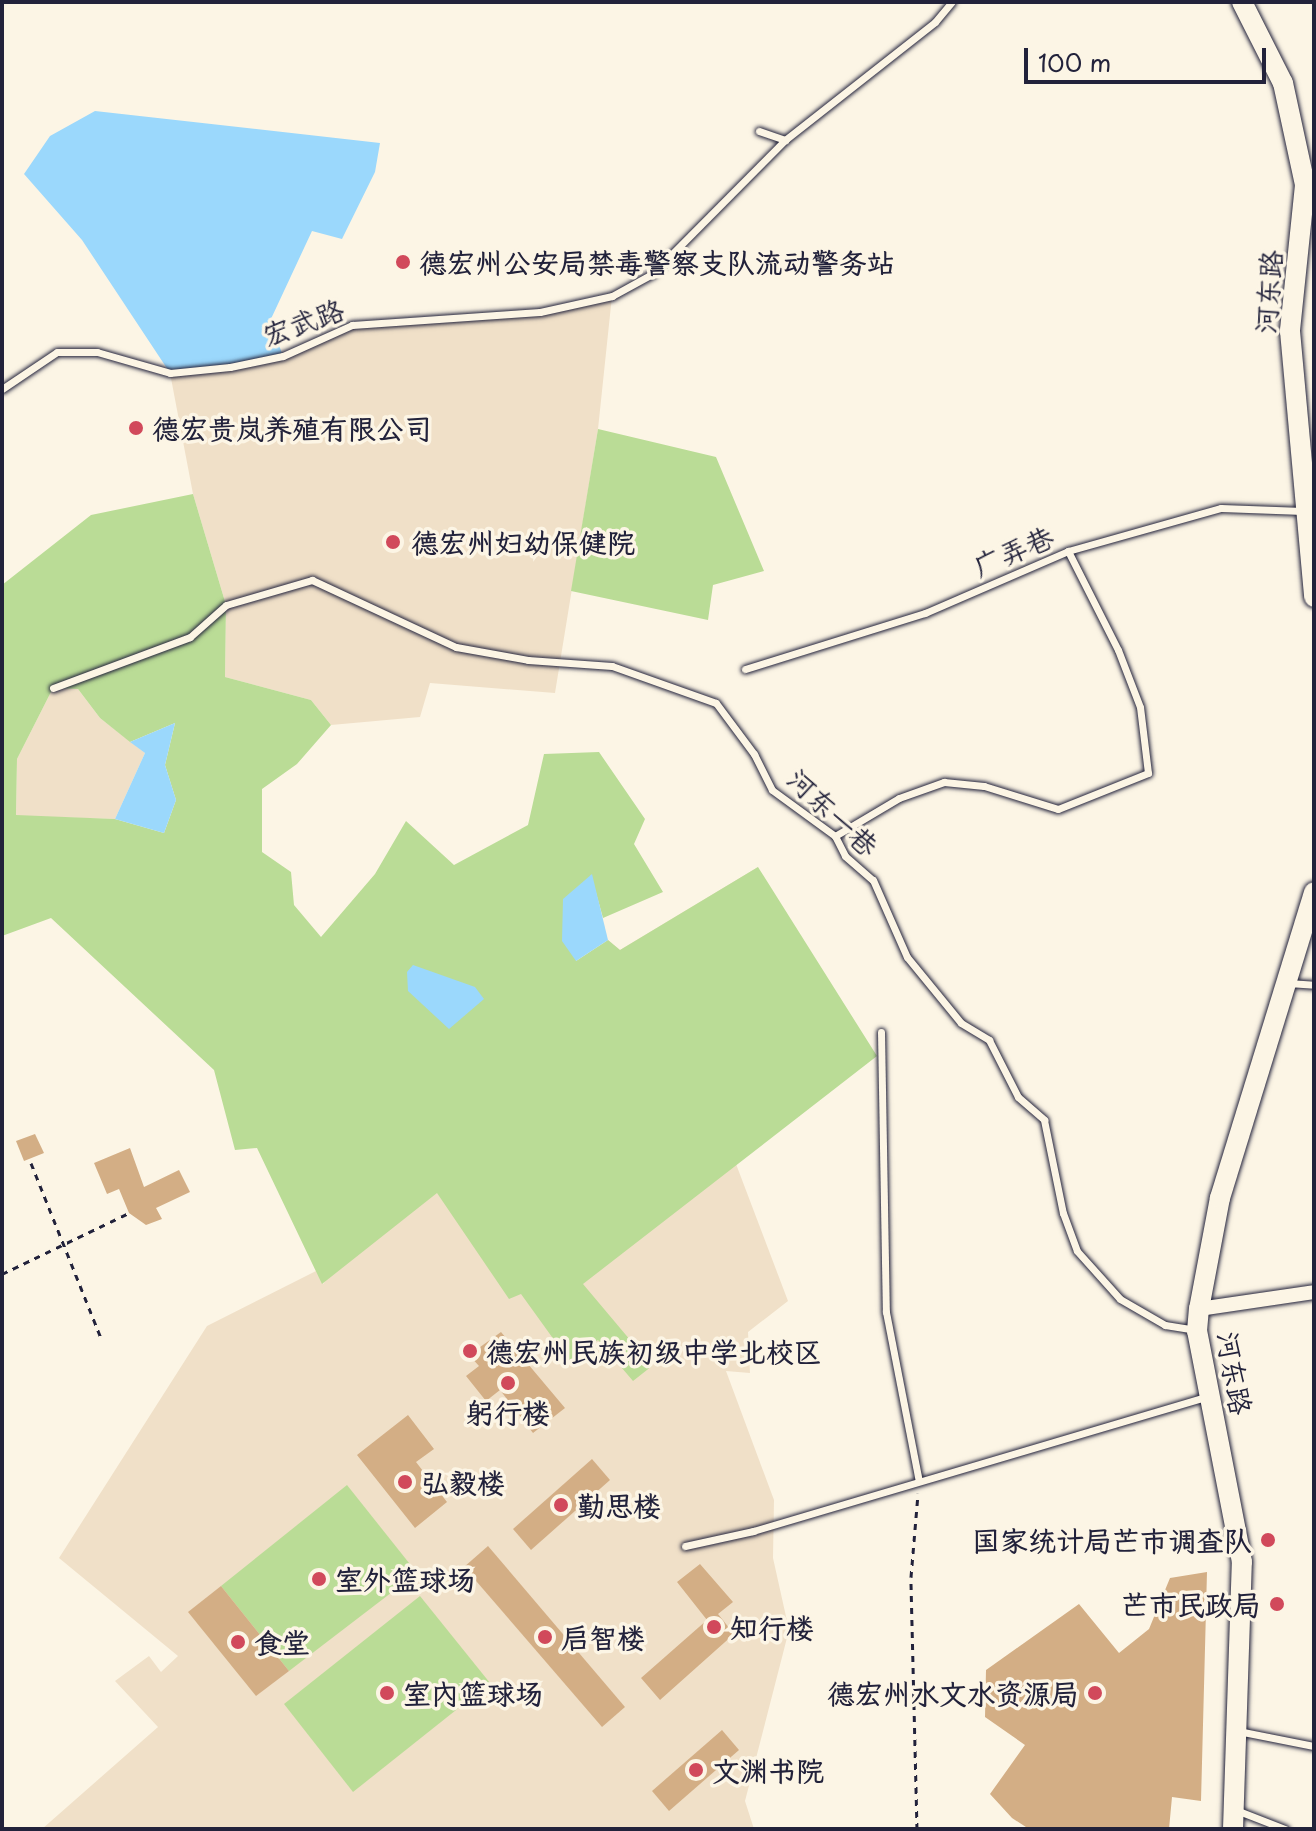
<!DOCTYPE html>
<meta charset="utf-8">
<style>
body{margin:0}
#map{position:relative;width:1316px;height:1831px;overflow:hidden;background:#fcf5e5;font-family:"Playpen Sans","LXGW WenKai TC",sans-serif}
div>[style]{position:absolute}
.built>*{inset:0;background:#f0e0c8}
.green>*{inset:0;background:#badc96}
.water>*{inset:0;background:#9bd8fc}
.building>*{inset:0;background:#d3ae85}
.path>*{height:3px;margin-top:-1.5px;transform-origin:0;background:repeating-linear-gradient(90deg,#22223b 0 6px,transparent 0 12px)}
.roads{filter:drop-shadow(0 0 2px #22223b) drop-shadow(0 0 2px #22223b)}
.service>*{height:7px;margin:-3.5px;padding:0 3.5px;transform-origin:3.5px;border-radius:3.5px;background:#fcf5e5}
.minor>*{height:14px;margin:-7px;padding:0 7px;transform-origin:7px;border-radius:7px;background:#fcf5e5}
.secondary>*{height:20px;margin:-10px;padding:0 10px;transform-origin:10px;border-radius:10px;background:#fcf5e5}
.dots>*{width:22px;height:22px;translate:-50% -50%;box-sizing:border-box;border:4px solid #fcf5e5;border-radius:50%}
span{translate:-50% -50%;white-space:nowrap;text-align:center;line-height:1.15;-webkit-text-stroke:7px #fcf5e5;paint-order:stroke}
.poi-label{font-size:28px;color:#22223b;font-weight:700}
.left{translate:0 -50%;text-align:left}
.right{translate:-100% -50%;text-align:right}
.street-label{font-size:28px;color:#22223b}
.frame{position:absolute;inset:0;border:4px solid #22223b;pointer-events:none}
.scale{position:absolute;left:1024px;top:48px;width:242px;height:36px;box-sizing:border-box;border:4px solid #22223b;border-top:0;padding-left:10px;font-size:24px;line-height:28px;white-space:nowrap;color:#22223b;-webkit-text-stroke:6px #fcf5e5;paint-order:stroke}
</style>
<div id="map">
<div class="built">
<div style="clip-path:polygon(612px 296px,598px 429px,555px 693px,430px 683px,420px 717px,331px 725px,311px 700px,225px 677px,226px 605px,193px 494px,170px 373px,283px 356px,352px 325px,540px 312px)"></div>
<div style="clip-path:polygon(53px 688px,78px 689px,100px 718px,145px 753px,115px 819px,16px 816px,17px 759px)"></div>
<div style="clip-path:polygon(758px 867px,736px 1164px,788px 1301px,748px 1332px,750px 1373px,726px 1371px,774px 1500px,773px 1558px,789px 1630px,745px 1801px,754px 1829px,42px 1829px,158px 1727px,115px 1681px,149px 1656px,161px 1672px,178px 1656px,59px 1558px,207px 1326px,316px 1271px,323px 1284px,608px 940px,620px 950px)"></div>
</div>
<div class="green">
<div style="clip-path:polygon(598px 429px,716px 457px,764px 571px,713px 585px,708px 620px,571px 591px)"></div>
<div style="clip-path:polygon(evenodd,193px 494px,226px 605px,225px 677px,311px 700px,331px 725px,297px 764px,262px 789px,262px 852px,291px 872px,294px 905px,321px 937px,375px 874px,406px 821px,454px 865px,528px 825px,544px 754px,599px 752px,645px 819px,634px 844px,663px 892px,603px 918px,591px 875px,576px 961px,608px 940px,620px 950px,758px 867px,877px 1056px,583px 1284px,652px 1366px,633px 1381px,598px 1340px,570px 1362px,521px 1294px,509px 1299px,437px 1193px,322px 1284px,257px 1148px,235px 1150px,214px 1070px,51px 918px,2px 936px,2px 585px,91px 515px,193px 494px,53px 688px,78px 689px,100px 718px,130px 742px,175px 723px,165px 765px,176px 800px,164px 833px,115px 819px,16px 815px,17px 759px,53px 688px)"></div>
<div style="clip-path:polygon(347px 1485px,417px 1573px,289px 1671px,221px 1586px)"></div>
<div style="clip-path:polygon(420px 1596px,490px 1683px,353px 1792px,284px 1704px)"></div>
</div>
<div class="water">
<div style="clip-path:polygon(95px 111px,380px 143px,375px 172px,342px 239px,312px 231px,270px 321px,283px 356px,170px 373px,82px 240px,24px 174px,50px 136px)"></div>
<div style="clip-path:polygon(175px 723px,165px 765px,176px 800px,164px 833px,115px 819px,145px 753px,130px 742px)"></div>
<div style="clip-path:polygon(592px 874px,608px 940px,576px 961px,562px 941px,563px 899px)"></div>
<div style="clip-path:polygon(413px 965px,475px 987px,484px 999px,449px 1029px,408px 991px,407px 972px)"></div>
</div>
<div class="building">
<div style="clip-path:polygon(35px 1134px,44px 1153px,24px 1161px,16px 1141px)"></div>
<div style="clip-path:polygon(130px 1148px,144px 1187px,179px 1170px,190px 1192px,156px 1208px,162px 1219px,146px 1225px,129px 1213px,119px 1189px,107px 1194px,94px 1163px)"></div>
<div style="clip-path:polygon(501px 1332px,565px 1408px,533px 1433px,500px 1390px,486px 1401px,466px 1376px,479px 1366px,469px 1355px)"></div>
<div style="clip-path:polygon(408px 1415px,434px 1449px,416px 1462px,447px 1502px,415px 1528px,357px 1455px)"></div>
<div style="clip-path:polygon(592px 1459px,610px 1480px,531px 1550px,513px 1529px)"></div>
<div style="clip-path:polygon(488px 1546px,625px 1707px,602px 1727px,464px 1567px)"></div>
<div style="clip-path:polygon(700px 1564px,733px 1602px,718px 1614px,734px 1634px,660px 1700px,641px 1678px,707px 1620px,677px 1582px)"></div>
<div style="clip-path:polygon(1207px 1572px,1201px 1801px,1172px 1797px,1169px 1829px,1029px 1829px,1012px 1818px,990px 1794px,1025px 1745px,985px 1717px,986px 1670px,1079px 1604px,1119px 1653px,1149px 1629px,1170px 1578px)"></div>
<div style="clip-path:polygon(221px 1586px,289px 1671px,256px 1696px,188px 1612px)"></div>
<div style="clip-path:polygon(722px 1730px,739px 1750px,669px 1811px,652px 1791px)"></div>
</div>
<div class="path">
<div style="left:31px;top:1163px;width:188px;rotate:68.2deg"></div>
<div style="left:2px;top:1274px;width:141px;rotate:-25.7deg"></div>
<div style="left:917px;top:1829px;width:252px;rotate:-91.4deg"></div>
<div style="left:911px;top:1577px;width:84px;rotate:-85.2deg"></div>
</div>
<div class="roads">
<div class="service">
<div style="left:759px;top:131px;width:28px;rotate:19deg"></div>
<div style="left:2px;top:389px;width:66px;rotate:-33.9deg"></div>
<div style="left:57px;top:352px;width:40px"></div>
<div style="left:97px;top:352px;width:76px;rotate:16deg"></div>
<div style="left:170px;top:373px;width:60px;rotate:-5.7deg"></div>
<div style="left:230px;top:367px;width:54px;rotate:-11.7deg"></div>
<div style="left:283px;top:356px;width:76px;rotate:-24.2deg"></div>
<div style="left:352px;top:325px;width:188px;rotate:-4deg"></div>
<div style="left:540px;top:312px;width:74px;rotate:-12.5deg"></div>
<div style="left:612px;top:296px;width:46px;rotate:-28.8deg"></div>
<div style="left:652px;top:274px;width:189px;rotate:-45.2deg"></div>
<div style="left:785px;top:140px;width:191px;rotate:-38.2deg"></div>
<div style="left:935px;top:22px;width:26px;rotate:-50deg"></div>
<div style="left:745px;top:669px;width:189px;rotate:-17.3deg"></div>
<div style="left:925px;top:613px;width:156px;rotate:-23.4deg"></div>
<div style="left:1068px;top:551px;width:159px;rotate:-15.7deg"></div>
<div style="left:1221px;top:508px;width:82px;rotate:2.1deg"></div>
<div style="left:53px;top:688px;width:146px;rotate:-20.4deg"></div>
<div style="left:190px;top:637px;width:48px;rotate:-41.6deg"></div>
<div style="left:226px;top:605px;width:90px;rotate:-16.2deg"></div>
<div style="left:312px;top:580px;width:159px;rotate:25deg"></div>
<div style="left:456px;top:647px;width:73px;rotate:10.2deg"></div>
<div style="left:528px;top:660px;width:84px;rotate:4.1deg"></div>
<div style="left:612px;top:666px;width:110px;rotate:19.6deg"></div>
<div style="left:716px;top:703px;width:64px;rotate:53.3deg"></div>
<div style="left:754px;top:754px;width:40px;rotate:63.4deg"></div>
<div style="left:772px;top:790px;width:78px;rotate:36.1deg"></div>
<div style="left:835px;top:836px;width:22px;rotate:63deg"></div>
<div style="left:845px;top:856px;width:37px;rotate:41deg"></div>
<div style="left:873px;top:880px;width:84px;rotate:66.2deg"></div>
<div style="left:907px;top:957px;width:85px;rotate:50.7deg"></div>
<div style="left:961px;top:1023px;width:33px;rotate:31deg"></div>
<div style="left:989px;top:1040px;width:64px;rotate:63deg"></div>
<div style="left:1018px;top:1097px;width:35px;rotate:41deg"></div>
<div style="left:1044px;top:1120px;width:95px;rotate:78.5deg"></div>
<div style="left:1063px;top:1213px;width:40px;rotate:69.8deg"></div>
<div style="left:1077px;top:1251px;width:64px;rotate:48.1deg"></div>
<div style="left:1120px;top:1299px;width:52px;rotate:30deg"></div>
<div style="left:1165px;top:1325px;width:30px;rotate:9deg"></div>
<div style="left:835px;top:836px;width:74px;rotate:-30.7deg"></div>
<div style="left:899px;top:798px;width:48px;rotate:-19.6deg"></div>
<div style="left:944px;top:782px;width:40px;rotate:5.7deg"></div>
<div style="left:984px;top:786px;width:77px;rotate:17.3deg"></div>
<div style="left:1058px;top:809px;width:97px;rotate:-21.8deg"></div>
<div style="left:1148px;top:773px;width:66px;rotate:-96.9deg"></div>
<div style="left:1140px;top:707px;width:61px;rotate:-111.1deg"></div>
<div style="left:1118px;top:650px;width:111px;rotate:-116.8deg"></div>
<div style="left:1288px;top:983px;width:26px;rotate:4deg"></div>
<div style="left:881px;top:1032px;width:280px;rotate:89deg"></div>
<div style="left:886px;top:1312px;width:172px;rotate:79deg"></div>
<div style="left:685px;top:1546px;width:70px;rotate:-12.4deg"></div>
<div style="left:753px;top:1531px;width:475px;rotate:-16.5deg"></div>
<div style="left:1238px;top:1731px;width:77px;rotate:11.2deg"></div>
<div style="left:1236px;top:1810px;width:53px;rotate:21.2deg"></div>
</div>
<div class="minor">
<div style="left:1199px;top:1309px;width:116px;rotate:-8.4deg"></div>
</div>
<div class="secondary">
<div style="left:1242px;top:2px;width:91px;rotate:63.2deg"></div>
<div style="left:1283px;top:83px;width:104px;rotate:77.8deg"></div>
<div style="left:1305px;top:185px;width:147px;rotate:95.9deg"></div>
<div style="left:1290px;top:331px;width:267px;rotate:84.8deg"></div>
<div style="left:1233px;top:1829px;width:267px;rotate:-88.1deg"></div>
<div style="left:1242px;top:1562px;width:235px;rotate:-101deg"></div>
<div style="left:1197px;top:1331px;width:22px;rotate:-85deg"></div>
<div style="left:1199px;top:1309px;width:113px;rotate:-79.3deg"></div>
<div style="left:1220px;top:1198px;width:320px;rotate:-72.9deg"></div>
</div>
</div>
<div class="dots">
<div style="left:403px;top:262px;background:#d1495b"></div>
<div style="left:136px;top:428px;background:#d1495b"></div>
<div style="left:393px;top:542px;background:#d1495b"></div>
<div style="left:470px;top:1351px;background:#d1495b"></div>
<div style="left:508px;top:1383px;background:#d1495b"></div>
<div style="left:405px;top:1482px;background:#d1495b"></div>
<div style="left:561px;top:1505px;background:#d1495b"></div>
<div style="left:1268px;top:1540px;background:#d1495b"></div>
<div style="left:319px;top:1579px;background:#d1495b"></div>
<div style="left:1277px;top:1604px;background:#d1495b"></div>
<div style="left:714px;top:1627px;background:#d1495b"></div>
<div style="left:545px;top:1637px;background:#d1495b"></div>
<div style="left:238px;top:1642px;background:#d1495b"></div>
<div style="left:387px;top:1693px;background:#d1495b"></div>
<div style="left:1095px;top:1693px;background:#d1495b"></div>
<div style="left:696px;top:1770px;background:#d1495b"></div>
</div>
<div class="poi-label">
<span class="left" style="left:419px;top:262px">德宏州公安局禁毒警察支队流动警务站</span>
<span class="left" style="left:152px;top:428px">德宏贵岚养殖有限公司</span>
<span class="left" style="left:411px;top:542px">德宏州妇幼保健院</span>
<span class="left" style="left:486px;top:1351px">德宏州民族初级中学北校区</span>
<span style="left:508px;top:1412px">躬行楼</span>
<span class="left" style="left:421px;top:1482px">弘毅楼</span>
<span class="left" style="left:577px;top:1505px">勤思楼</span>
<span class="right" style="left:1252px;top:1540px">国家统计局芒市调查队</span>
<span class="left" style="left:335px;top:1579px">室外篮球场</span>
<span class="right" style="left:1261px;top:1604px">芒市民政局</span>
<span class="left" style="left:730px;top:1627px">知行楼</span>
<span class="left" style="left:561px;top:1637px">启智楼</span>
<span class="left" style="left:254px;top:1642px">食堂</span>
<span class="left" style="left:403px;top:1693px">室内篮球场</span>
<span class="right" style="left:1079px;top:1693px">德宏州水文水资源局</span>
<span class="left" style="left:712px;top:1770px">文渊书院</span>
</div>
<div class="street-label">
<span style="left:1268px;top:292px;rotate:-86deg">河东路</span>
<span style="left:303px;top:322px;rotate:-20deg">宏武路</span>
<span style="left:1013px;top:551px;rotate:-23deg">广弄巷</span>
<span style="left:833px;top:812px;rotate:43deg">河东一巷</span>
<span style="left:1235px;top:1373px;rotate:80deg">河东路</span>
</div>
<div class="frame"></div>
<div class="scale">100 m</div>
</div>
